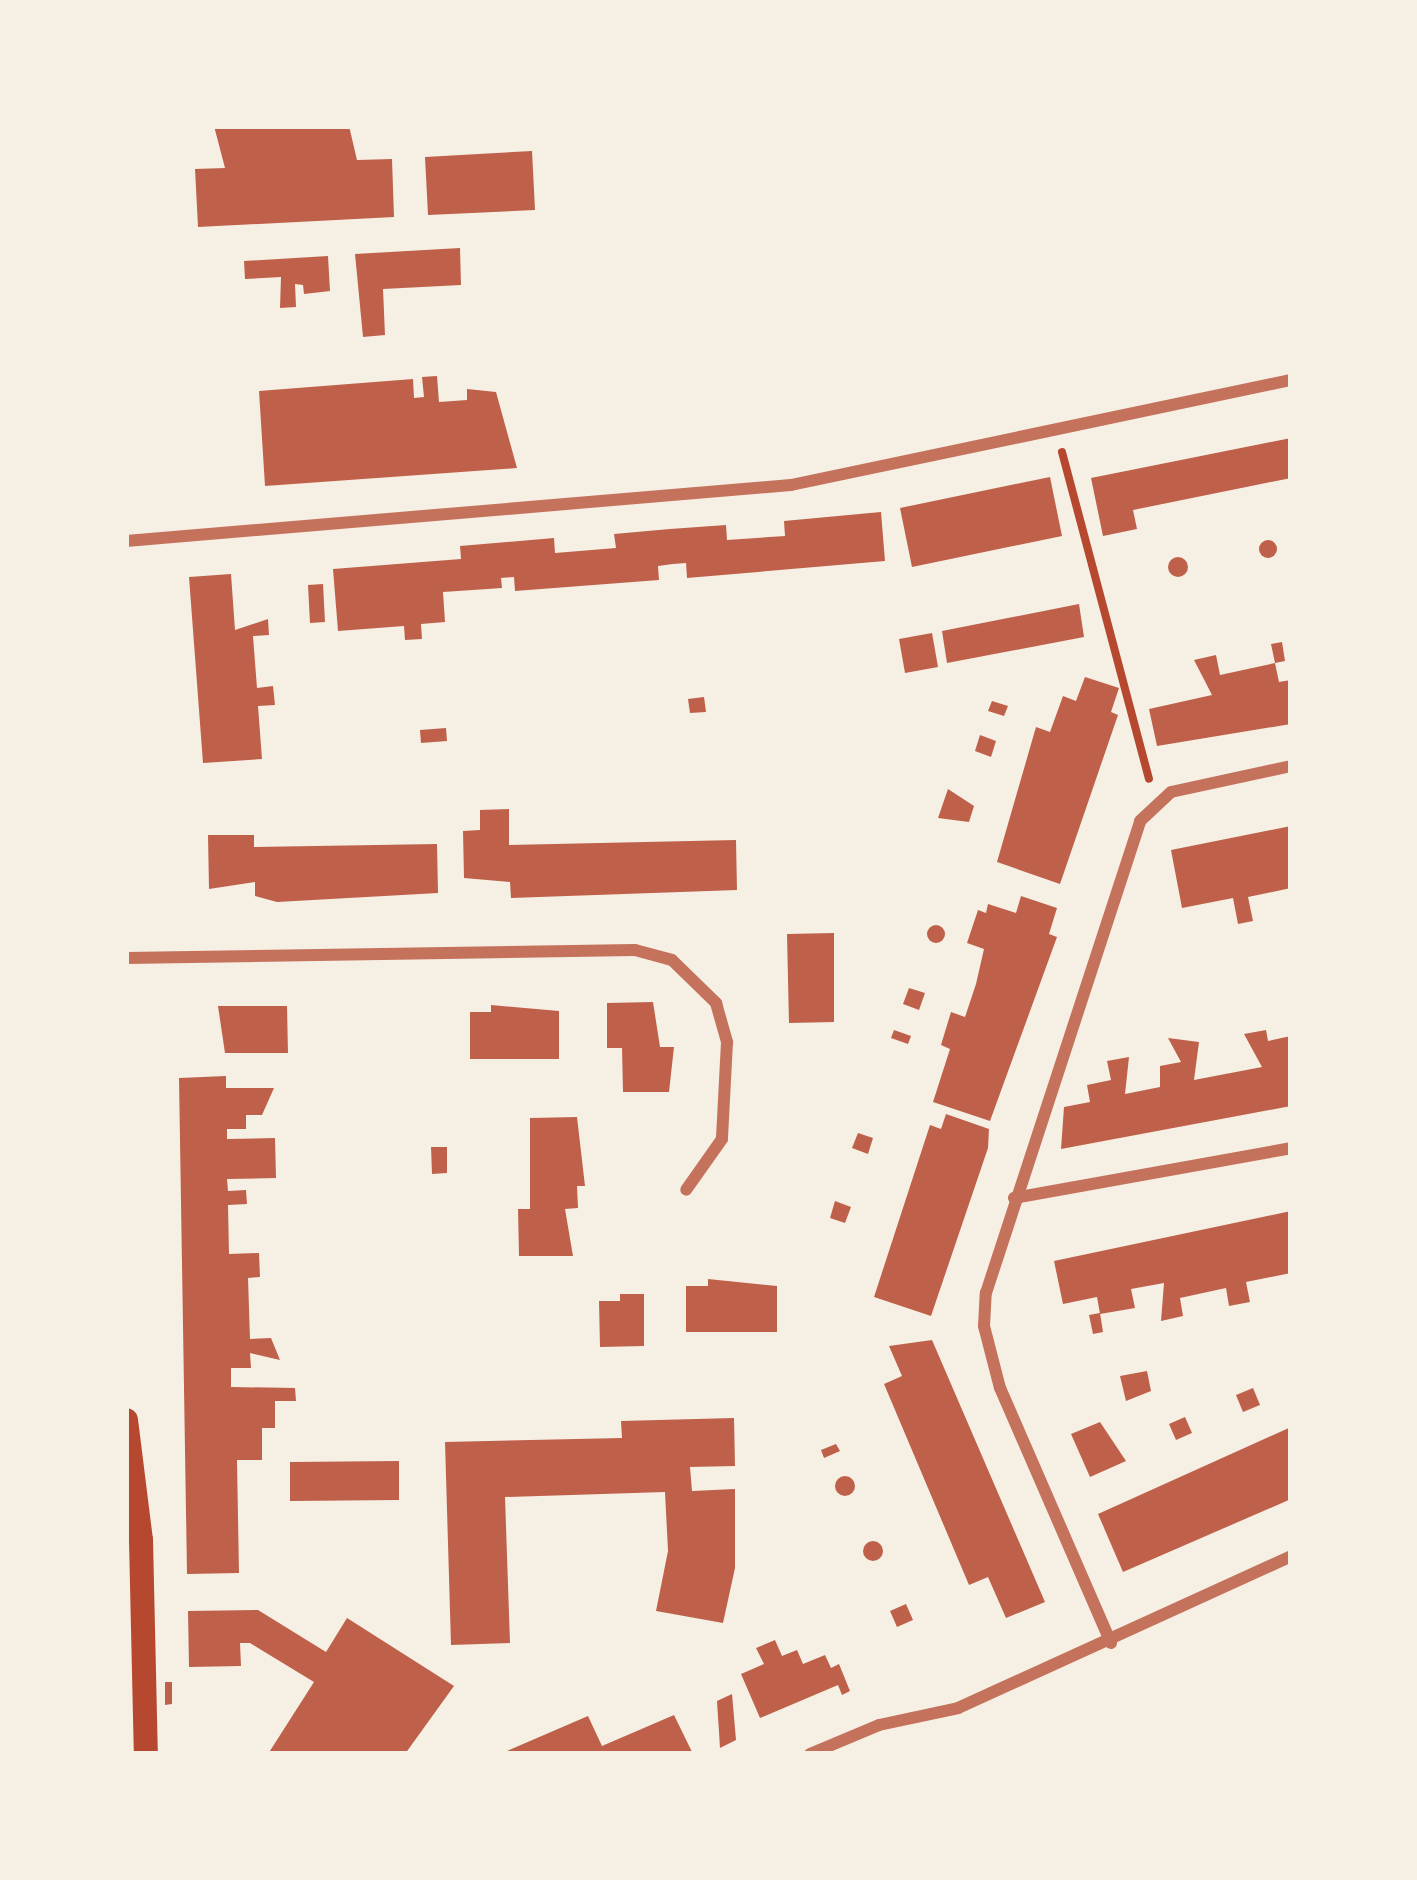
<!DOCTYPE html>
<style>
body{margin:0}
#map{position:relative;width:1417px;height:1880px;overflow:hidden;background:#f6efe4;font-family:"Nunito Sans",sans-serif}
div>[style]{position:absolute}
.building>*{inset:0;background:#bf614a}
.round{border-radius:50%}
.path>*{height:8px;margin:-4px;padding:0 4px;transform-origin:4px;border-radius:4px;background:#b5482f}
.minor>*{height:12px;margin:-6px;padding:0 6px;transform-origin:6px;border-radius:6px;background:#c5725c}
.secondary>*{height:24px;margin:-12px;padding:0 12px;transform-origin:12px;border-radius:12px;background:#b5482f}
span{translate:-50% -50%;white-space:nowrap;text-align:center;line-height:1.15;-webkit-text-stroke:9px #f6efe4;paint-order:stroke}
.frame{position:absolute;inset:0;border:129px solid #f6efe4;pointer-events:none}
</style>
<div id="map">
<div class="building">
<div style="clip-path:polygon(214px 126px,349px 126px,357px 160px,392px 159px,394px 217px,198px 227px,195px 169px,225px 168px)"></div>
<div style="clip-path:polygon(532px 151px,535px 210px,428px 215px,425px 157px)"></div>
<div style="clip-path:polygon(460px 248px,461px 285px,383px 289px,385px 335px,363px 337px,355px 254px)"></div>
<div style="clip-path:polygon(328px 256px,330px 291px,304px 294px,303px 285px,295px 284px,296px 307px,280px 308px,281px 277px,245px 279px,244px 261px)"></div>
<div style="clip-path:polygon(437px 376px,439px 402px,467px 400px,467px 389px,496px 392px,517px 468px,265px 486px,259px 391px,413px 379px,414px 398px,424px 397px,422px 377px)"></div>
<div style="clip-path:polygon(1291px 438px,1291px 478px,1133px 510px,1137px 529px,1103px 536px,1091px 478px)"></div>
<div style="clip-path:polygon(1050px 477px,1062px 536px,912px 567px,900px 508px)"></div>
<div style="clip-path:polygon(881px 512px,885px 561px,687px 578px,686px 563px,673px 564px,658px 566px,659px 580px,515px 591px,514px 577px,501px 578px,502px 588px,443px 592px,445px 622px,421px 624px,422px 639px,405px 640px,404px 626px,338px 631px,333px 569px,461px 559px,460px 546px,554px 538px,555px 553px,616px 548px,614px 534px,670px 529px,726px 525px,727px 540px,785px 536px,784px 521px)"></div>
<div class="round" style="left:1259px;top:540px;width:18px;height:18px"></div>
<div class="round" style="left:1168px;top:557px;width:20px;height:20px"></div>
<div style="clip-path:polygon(231px 574px,235px 630px,268px 619px,269px 635px,253px 636px,257px 688px,273px 686px,275px 705px,258px 706px,262px 759px,203px 763px,189px 577px)"></div>
<div style="clip-path:polygon(323px 584px,325px 622px,310px 623px,308px 585px)"></div>
<div style="clip-path:polygon(1079px 604px,1084px 637px,947px 663px,942px 631px)"></div>
<div style="clip-path:polygon(932px 633px,938px 667px,905px 673px,899px 639px)"></div>
<div style="clip-path:polygon(1282px 642px,1285px 661px,1275px 663px,1271px 644px)"></div>
<div style="clip-path:polygon(1216px 655px,1220px 675px,1275px 663px,1279px 682px,1291px 680px,1291px 724px,1157px 746px,1149px 709px,1212px 695px,1194px 660px)"></div>
<div style="clip-path:polygon(1085px 677px,1119px 688px,1111px 712px,1118px 715px,1060px 884px,997px 862px,1036px 727px,1050px 732px,1063px 696px,1076px 701px)"></div>
<div style="clip-path:polygon(704px 697px,706px 712px,690px 713px,688px 699px)"></div>
<div style="clip-path:polygon(992px 701px,1008px 706px,1004px 716px,988px 711px)"></div>
<div style="clip-path:polygon(446px 728px,447px 741px,421px 743px,420px 730px)"></div>
<div style="clip-path:polygon(980px 735px,996px 741px,991px 757px,975px 751px)"></div>
<div style="clip-path:polygon(948px 789px,974px 806px,969px 822px,938px 818px)"></div>
<div style="clip-path:polygon(509px 809px,509px 845px,736px 840px,737px 890px,511px 898px,510px 882px,464px 878px,463px 831px,480px 830px,480px 810px)"></div>
<div style="clip-path:polygon(1291px 826px,1291px 888px,1248px 897px,1253px 921px,1238px 924px,1233px 898px,1182px 908px,1171px 850px)"></div>
<div style="clip-path:polygon(208px 835px,254px 835px,254px 847px,437px 844px,438px 893px,277px 902px,255px 896px,255px 882px,209px 889px)"></div>
<div style="clip-path:polygon(1021px 896px,1057px 908px,1049px 934px,1057px 937px,990px 1121px,933px 1102px,950px 1049px,941px 1045px,951px 1012px,965px 1017px,976px 984px,984px 949px,967px 943px,978px 910px,986px 913px,988px 904px,1016px 913px)"></div>
<div class="round" style="left:927px;top:925px;width:18px;height:18px"></div>
<div style="clip-path:polygon(834px 933px,834px 1022px,789px 1023px,787px 934px)"></div>
<div style="clip-path:polygon(909px 988px,925px 993px,919px 1010px,903px 1004px)"></div>
<div style="clip-path:polygon(653px 1002px,660px 1047px,674px 1047px,669px 1092px,623px 1092px,622px 1048px,607px 1048px,607px 1003px)"></div>
<div style="clip-path:polygon(491px 1005px,559px 1011px,559px 1059px,470px 1059px,470px 1012px,491px 1012px)"></div>
<div style="clip-path:polygon(218px 1006px,287px 1006px,288px 1053px,225px 1053px)"></div>
<div style="clip-path:polygon(894px 1030px,911px 1036px,908px 1044px,891px 1038px)"></div>
<div style="clip-path:polygon(1266px 1030px,1268px 1041px,1291px 1036px,1291px 1106px,1061px 1149px,1064px 1107px,1090px 1102px,1087px 1085px,1111px 1080px,1107px 1061px,1129px 1057px,1125px 1094px,1160px 1087px,1160px 1066px,1181px 1062px,1168px 1038px,1199px 1042px,1194px 1080px,1262px 1067px,1244px 1034px)"></div>
<div style="clip-path:polygon(226px 1076px,226px 1088px,274px 1088px,262px 1115px,246px 1115px,246px 1129px,227px 1129px,227px 1139px,275px 1138px,276px 1178px,227px 1179px,228px 1191px,246px 1190px,247px 1204px,228px 1205px,229px 1254px,259px 1253px,260px 1277px,248px 1278px,250px 1339px,271px 1338px,280px 1360px,250px 1353px,251px 1368px,231px 1368px,231px 1387px,295px 1388px,296px 1401px,275px 1401px,275px 1428px,262px 1428px,262px 1460px,237px 1460px,239px 1573px,187px 1574px,179px 1078px)"></div>
<div style="clip-path:polygon(946px 1114px,989px 1129px,988px 1148px,931px 1316px,874px 1297px,930px 1125px,941px 1129px)"></div>
<div style="clip-path:polygon(577px 1117px,585px 1186px,577px 1186px,578px 1208px,565px 1209px,573px 1256px,519px 1256px,518px 1209px,530px 1209px,530px 1118px)"></div>
<div style="clip-path:polygon(858px 1133px,873px 1138px,868px 1154px,852px 1148px)"></div>
<div style="clip-path:polygon(431px 1147px,447px 1147px,447px 1173px,432px 1174px)"></div>
<div style="clip-path:polygon(835px 1201px,851px 1207px,845px 1223px,830px 1218px)"></div>
<div style="clip-path:polygon(1291px 1211px,1291px 1273px,1246px 1282px,1250px 1302px,1229px 1306px,1226px 1288px,1180px 1298px,1183px 1316px,1161px 1321px,1164px 1283px,1131px 1289px,1135px 1308px,1100px 1314px,1097px 1297px,1063px 1304px,1054px 1261px)"></div>
<div style="clip-path:polygon(708px 1279px,777px 1286px,777px 1332px,686px 1332px,686px 1286px,708px 1286px)"></div>
<div style="clip-path:polygon(620px 1294px,644px 1294px,644px 1346px,600px 1347px,599px 1301px,620px 1301px)"></div>
<div style="clip-path:polygon(1100px 1313px,1103px 1332px,1093px 1334px,1089px 1315px)"></div>
<div style="clip-path:polygon(932px 1340px,1045px 1602px,1006px 1618px,988px 1577px,969px 1585px,884px 1384px,902px 1376px,889px 1346px)"></div>
<div style="clip-path:polygon(1147px 1371px,1151px 1391px,1126px 1401px,1120px 1376px)"></div>
<div style="clip-path:polygon(1253px 1388px,1260px 1405px,1243px 1412px,1236px 1395px)"></div>
<div style="clip-path:polygon(1185px 1417px,1192px 1433px,1176px 1440px,1169px 1424px)"></div>
<div style="clip-path:polygon(734px 1418px,735px 1466px,690px 1467px,692px 1491px,735px 1489px,735px 1568px,723px 1623px,656px 1611px,668px 1551px,665px 1492px,505px 1497px,510px 1643px,451px 1645px,445px 1442px,622px 1438px,621px 1421px)"></div>
<div style="clip-path:polygon(1100px 1422px,1126px 1461px,1090px 1477px,1071px 1434px)"></div>
<div style="clip-path:polygon(1291px 1427px,1291px 1499px,1123px 1572px,1098px 1514px)"></div>
<div style="clip-path:polygon(836px 1444px,840px 1451px,824px 1458px,821px 1450px)"></div>
<div style="clip-path:polygon(399px 1461px,399px 1500px,290px 1501px,290px 1462px)"></div>
<div class="round" style="left:835px;top:1476px;width:20px;height:20px"></div>
<div class="round" style="left:863px;top:1541px;width:20px;height:20px"></div>
<div style="clip-path:polygon(906px 1604px,913px 1620px,897px 1627px,890px 1611px)"></div>
<div style="clip-path:polygon(258px 1610px,326px 1652px,347px 1618px,454px 1686px,405px 1754px,268px 1754px,314px 1682px,250px 1643px,240px 1643px,241px 1666px,189px 1667px,188px 1611px)"></div>
<div style="clip-path:polygon(775px 1640px,782px 1656px,797px 1650px,803px 1664px,825px 1655px,831px 1668px,839px 1664px,850px 1691px,842px 1695px,838px 1685px,760px 1718px,741px 1674px,764px 1664px,756px 1648px)"></div>
<div style="clip-path:polygon(165px 1682px,172px 1682px,172px 1704px,165px 1705px)"></div>
<div style="clip-path:polygon(732px 1694px,736px 1740px,720px 1748px,717px 1701px)"></div>
<div style="clip-path:polygon(674px 1715px,693px 1754px,500px 1754px,588px 1716px,602px 1746px)"></div>
</div>
<div class="path">
<div style="left:1062px;top:452px;width:338px;rotate:75.1deg"></div>
</div>
<div class="minor">
<div style="left:126px;top:541px;width:667px;rotate:-4.81deg"></div>
<div style="left:791px;top:485px;width:511px;rotate:-11.86deg"></div>
<div style="left:126px;top:958px;width:509px;rotate:-0.9deg"></div>
<div style="left:635px;top:950px;width:38px;rotate:15deg"></div>
<div style="left:672px;top:960px;width:62px;rotate:44.3deg"></div>
<div style="left:716px;top:1003px;width:41px;rotate:74.2deg"></div>
<div style="left:727px;top:1042px;width:97px;rotate:93deg"></div>
<div style="left:722px;top:1139px;width:62px;rotate:125.2deg"></div>
<div style="left:1014px;top:1198px;width:281px;rotate:-10.2deg"></div>
<div style="left:1111px;top:1643px;width:278px;rotate:-113.5deg"></div>
<div style="left:1000px;top:1388px;width:64px;rotate:-104.5deg"></div>
<div style="left:984px;top:1326px;width:33px;rotate:-87deg"></div>
<div style="left:986px;top:1293px;width:496px;rotate:-71.9deg"></div>
<div style="left:1140px;top:821px;width:42px;rotate:-43.1deg"></div>
<div style="left:1171px;top:792px;width:123px;rotate:-12.2deg"></div>
<div style="left:810px;top:1754px;width:75px;rotate:-22.8deg"></div>
<div style="left:879px;top:1725px;width:81px;rotate:-12.1deg"></div>
<div style="left:958px;top:1708px;width:366px;rotate:-24.5deg"></div>
</div>
<div class="secondary">
<div style="left:126px;top:1420px;width:121px;rotate:82.9deg"></div>
<div style="left:141px;top:1540px;width:214px;rotate:88.7deg"></div>
</div>
<div class="frame"></div>
</div>
